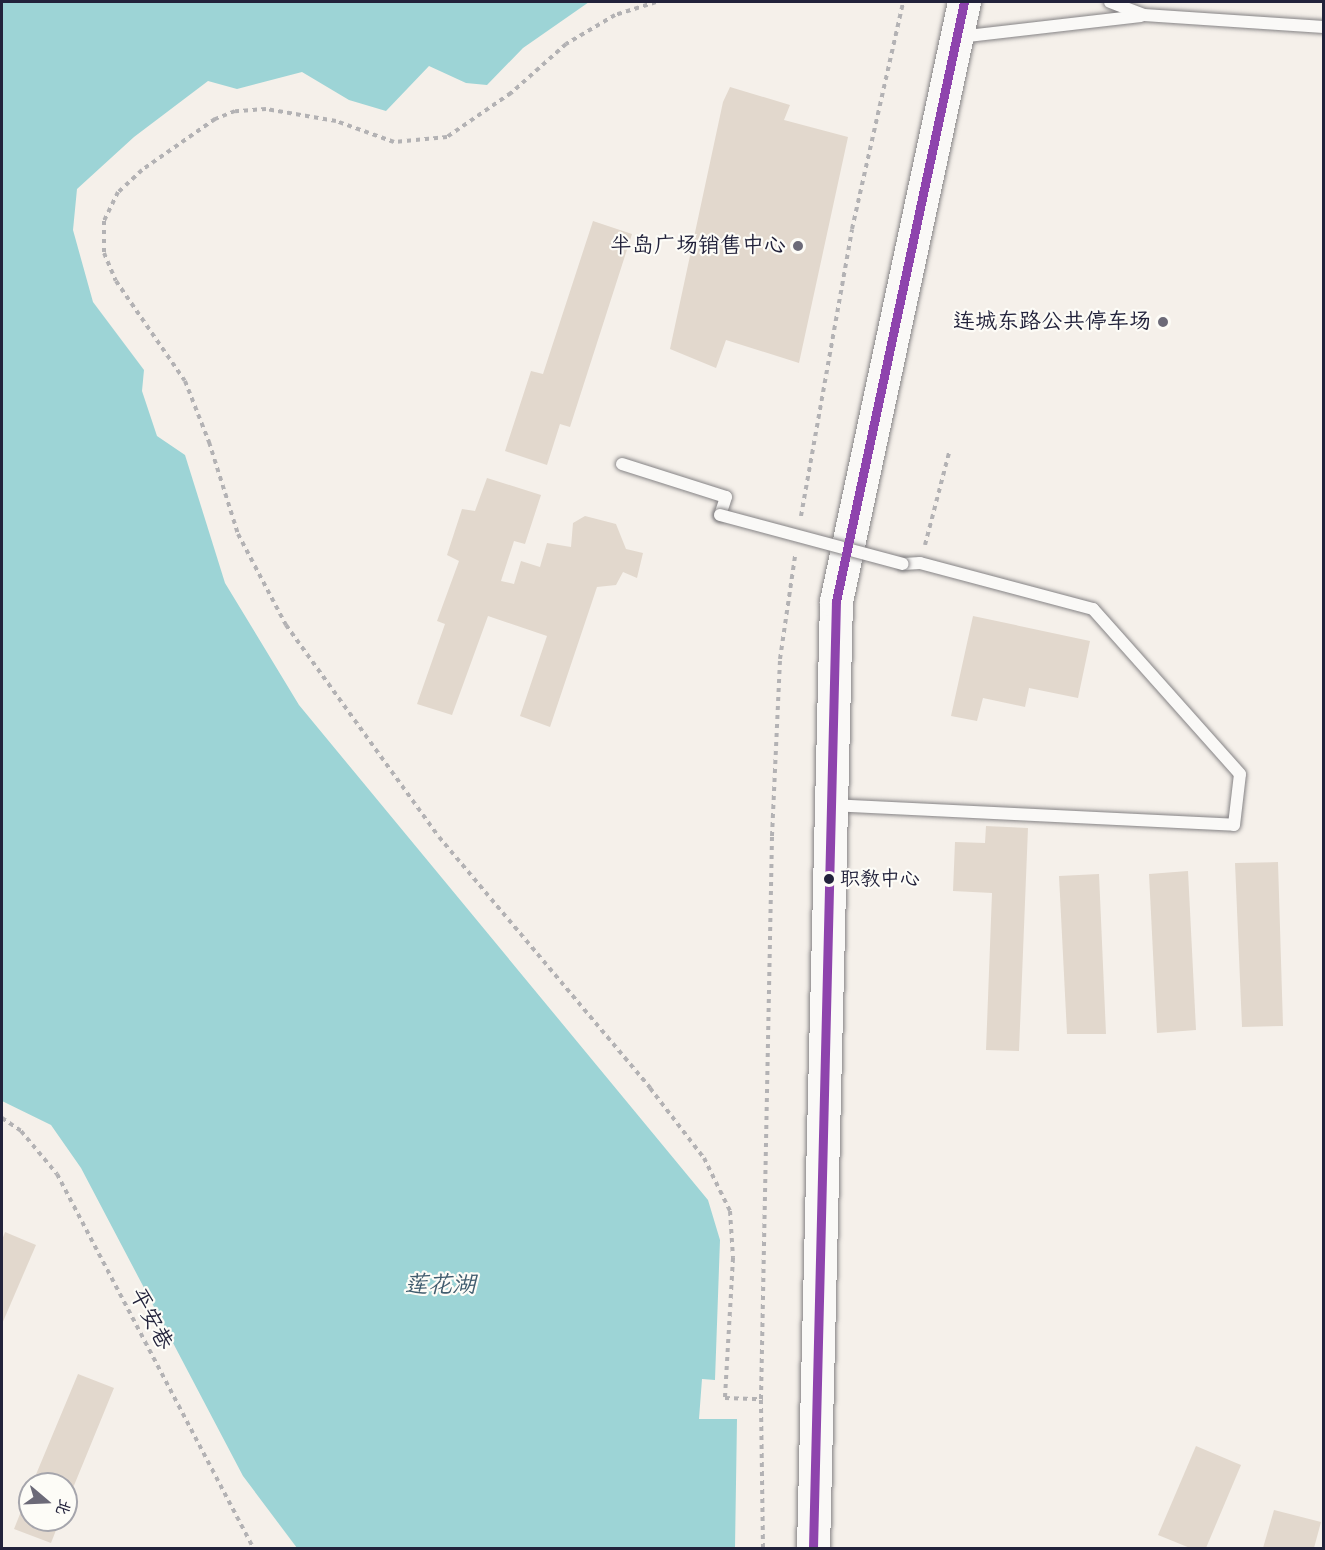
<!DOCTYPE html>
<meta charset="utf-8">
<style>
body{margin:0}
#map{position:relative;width:1325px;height:1550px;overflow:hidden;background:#f5f0ea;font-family:"Architects Daughter","LXGW WenKai TC",sans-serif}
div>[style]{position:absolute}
.water>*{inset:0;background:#9dd4d6}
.building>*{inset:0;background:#e2d8cd}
.path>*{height:4px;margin-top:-2px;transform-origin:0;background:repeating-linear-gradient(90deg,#b3b2b4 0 4.5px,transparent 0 9px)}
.roads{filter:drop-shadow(0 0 2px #858385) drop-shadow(0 0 2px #858385)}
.lane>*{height:12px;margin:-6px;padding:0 6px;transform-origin:6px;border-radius:6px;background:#faf9f7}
.primary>*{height:33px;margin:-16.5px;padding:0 16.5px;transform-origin:16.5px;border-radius:16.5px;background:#faf9f7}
.bridges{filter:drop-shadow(0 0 2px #858385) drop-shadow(0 0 2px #858385)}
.lane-bridge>*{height:12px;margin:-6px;padding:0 6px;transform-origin:6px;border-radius:6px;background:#faf9f7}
.bus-1>*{height:9px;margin:-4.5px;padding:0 4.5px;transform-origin:4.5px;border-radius:4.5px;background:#8e44ad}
.dots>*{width:16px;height:16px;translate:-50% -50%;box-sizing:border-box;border:3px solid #fdfcf7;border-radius:50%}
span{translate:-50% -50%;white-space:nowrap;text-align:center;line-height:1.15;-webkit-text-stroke:4.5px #fdfcf7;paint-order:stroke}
.bus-label{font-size:20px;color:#22223b}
.left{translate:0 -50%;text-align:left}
.poi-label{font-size:22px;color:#22223b}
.right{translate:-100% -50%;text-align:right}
.street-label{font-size:22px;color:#22223b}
.water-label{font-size:24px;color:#405c6e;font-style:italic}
.frame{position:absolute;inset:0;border:3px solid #22223b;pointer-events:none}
.north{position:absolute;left:18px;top:1472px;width:60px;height:60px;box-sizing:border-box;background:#fdfcf7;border:2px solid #a5a5ac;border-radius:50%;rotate:109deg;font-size:16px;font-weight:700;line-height:24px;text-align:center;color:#22223b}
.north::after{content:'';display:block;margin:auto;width:21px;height:27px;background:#6c6a78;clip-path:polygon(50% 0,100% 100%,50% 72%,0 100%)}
</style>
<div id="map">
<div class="water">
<div style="clip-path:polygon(2px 2px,589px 2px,523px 48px,487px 85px,466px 83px,429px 66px,386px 111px,349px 100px,302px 72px,237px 89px,208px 81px,134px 137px,77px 189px,73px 230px,93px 302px,144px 370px,142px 391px,157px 436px,185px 455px,225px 583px,299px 705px,708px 1200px,720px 1240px,715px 1380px,702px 1379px,699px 1419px,737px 1419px,735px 1548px,297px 1548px,243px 1476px,81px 1168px,51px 1125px,2px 1101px)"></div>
</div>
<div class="building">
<div style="clip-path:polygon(730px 87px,790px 105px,784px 120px,848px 137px,799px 363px,726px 340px,716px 368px,670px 349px,723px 102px)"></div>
<div style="clip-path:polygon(593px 221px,632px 234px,570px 427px,560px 424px,547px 465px,505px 451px,531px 371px,543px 374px)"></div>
<div style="clip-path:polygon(487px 478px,541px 495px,525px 544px,514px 541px,501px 581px,514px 584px,521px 561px,540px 567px,547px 543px,571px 547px,573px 523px,585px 516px,616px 524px,626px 549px,643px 553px,637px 578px,623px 572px,616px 585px,597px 587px,550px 727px,520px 716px,547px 636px,488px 616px,452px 715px,417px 704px,445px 624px,437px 621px,459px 561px,447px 555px,462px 509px,475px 511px)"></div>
<div style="clip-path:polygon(973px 616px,1090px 641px,1078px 698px,1029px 688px,1025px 707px,983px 698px,977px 721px,951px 716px)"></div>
<div style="clip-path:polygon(986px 826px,1028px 828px,1019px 1051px,986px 1050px,992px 893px,953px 891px,955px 842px,985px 843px)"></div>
<div style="clip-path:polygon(1278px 862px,1283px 1026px,1242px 1027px,1235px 863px)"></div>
<div style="clip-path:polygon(1188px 871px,1196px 1030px,1157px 1033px,1149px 874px)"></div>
<div style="clip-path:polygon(1099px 874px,1106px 1034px,1067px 1034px,1059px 876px)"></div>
<div style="clip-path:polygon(5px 1232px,36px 1245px,2px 1324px,2px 1240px)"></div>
<div style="clip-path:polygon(78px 1374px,114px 1388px,66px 1505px,66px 1484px,32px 1484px)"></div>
<div style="clip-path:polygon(1196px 1446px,1241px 1465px,1206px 1548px,1190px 1548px,1158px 1535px)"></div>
<div style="clip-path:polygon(30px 1489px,30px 1520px,60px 1520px,51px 1543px,14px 1529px)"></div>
<div style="clip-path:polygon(1274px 1510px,1321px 1522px,1314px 1548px,1263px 1548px)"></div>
</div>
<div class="path">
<div style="left:656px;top:2px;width:43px;rotate:162.4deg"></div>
<div style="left:615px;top:15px;width:57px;rotate:149.4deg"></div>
<div style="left:566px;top:44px;width:74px;rotate:138.3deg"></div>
<div style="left:511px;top:93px;width:78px;rotate:145.5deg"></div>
<div style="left:447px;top:137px;width:53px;rotate:174.6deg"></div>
<div style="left:394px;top:142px;width:62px;rotate:-160.1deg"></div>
<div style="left:336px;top:121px;width:71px;rotate:-170.3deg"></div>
<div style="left:266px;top:109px;width:31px;rotate:176deg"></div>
<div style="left:235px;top:111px;width:22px;rotate:158deg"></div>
<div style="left:215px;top:119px;width:89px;rotate:145.1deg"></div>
<div style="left:142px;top:170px;width:33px;rotate:137deg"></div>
<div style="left:118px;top:192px;width:32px;rotate:116deg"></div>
<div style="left:104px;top:221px;width:32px;rotate:90deg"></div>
<div style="left:104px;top:253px;width:30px;rotate:67deg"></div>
<div style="left:116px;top:281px;width:121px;rotate:55.4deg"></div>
<div style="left:185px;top:381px;width:66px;rotate:68.5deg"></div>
<div style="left:209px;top:442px;width:96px;rotate:72.5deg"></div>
<div style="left:238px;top:534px;width:103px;rotate:62.2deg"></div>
<div style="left:286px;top:625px;width:261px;rotate:54.2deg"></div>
<div style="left:439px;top:837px;width:328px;rotate:49.9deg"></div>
<div style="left:650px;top:1088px;width:88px;rotate:52.4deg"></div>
<div style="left:704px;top:1158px;width:59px;rotate:63.9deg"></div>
<div style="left:730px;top:1211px;width:47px;rotate:86.3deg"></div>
<div style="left:733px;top:1258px;width:140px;rotate:93.3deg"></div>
<div style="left:725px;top:1398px;width:36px;rotate:2deg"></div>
<div style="left:801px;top:516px;width:291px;rotate:-79.9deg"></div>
<div style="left:852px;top:229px;width:233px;rotate:-77.3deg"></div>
<div style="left:925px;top:545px;width:95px;rotate:-75.4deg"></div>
<div style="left:2px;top:1118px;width:23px;rotate:34deg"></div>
<div style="left:21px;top:1131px;width:56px;rotate:50.1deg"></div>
<div style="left:57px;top:1174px;width:422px;rotate:62.3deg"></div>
<div style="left:763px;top:1548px;width:149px;rotate:-90.8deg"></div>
<div style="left:761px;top:1399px;width:563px;rotate:-88.88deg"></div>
<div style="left:772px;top:836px;width:177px;rotate:-87.4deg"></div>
<div style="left:780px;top:659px;width:104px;rotate:-81.7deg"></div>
</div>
<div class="roads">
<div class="lane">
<div style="left:1110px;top:2px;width:36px;rotate:21deg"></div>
<div style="left:1144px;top:15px;width:180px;rotate:3.8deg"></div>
<div style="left:959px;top:37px;width:183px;rotate:-6.6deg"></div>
<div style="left:622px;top:464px;width:109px;rotate:17.6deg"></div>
<div style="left:726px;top:497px;width:19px;rotate:108deg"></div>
<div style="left:831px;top:805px;width:403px;rotate:2.8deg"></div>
<div style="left:1234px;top:825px;width:51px;rotate:-83.3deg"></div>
<div style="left:1240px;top:774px;width:221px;rotate:-131.7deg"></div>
<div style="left:1093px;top:609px;width:179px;rotate:-165.1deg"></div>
<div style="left:920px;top:563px;width:17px;rotate:177deg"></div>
</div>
<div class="primary">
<div style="left:813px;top:1548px;width:947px;rotate:-88.61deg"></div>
<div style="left:836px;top:601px;width:613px;rotate:-77.94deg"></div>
</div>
</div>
<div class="bridges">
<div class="lane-bridge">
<div style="left:720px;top:515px;width:189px;rotate:15deg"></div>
</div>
</div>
<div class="bus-1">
<div style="left:813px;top:1548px;width:947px;rotate:-88.61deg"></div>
<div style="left:836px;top:601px;width:613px;rotate:-77.94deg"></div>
</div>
<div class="dots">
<div style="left:798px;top:246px;background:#6c6a78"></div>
<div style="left:1163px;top:322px;background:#6c6a78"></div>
<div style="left:829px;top:879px;background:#22223b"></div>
</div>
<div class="bus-label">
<span class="left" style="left:840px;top:879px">职教中心</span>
</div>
<div class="poi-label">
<span class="right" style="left:786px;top:246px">半岛广场销售中心</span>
<span class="right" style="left:1151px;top:322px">连城东路公共停车场</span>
</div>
<div class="street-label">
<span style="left:151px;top:1319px;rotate:62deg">平安巷</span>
</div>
<div class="water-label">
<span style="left:440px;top:1286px">莲花湖</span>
</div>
<div class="frame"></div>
<div class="north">北</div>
</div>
